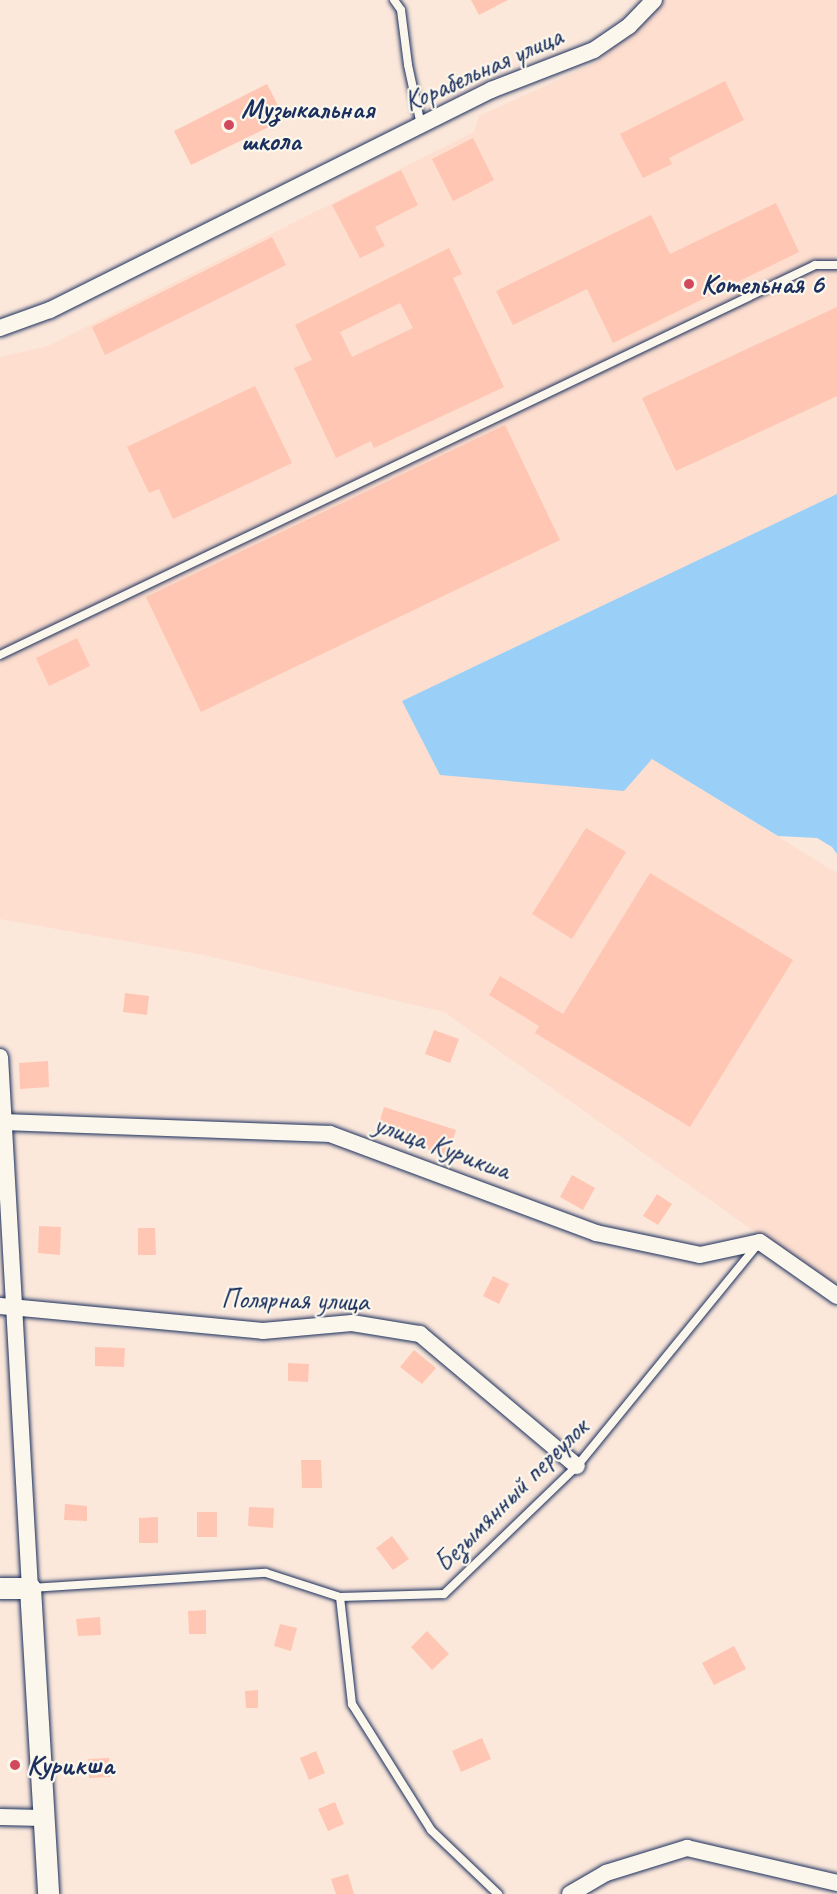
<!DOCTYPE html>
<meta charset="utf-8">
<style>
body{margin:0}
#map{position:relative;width:837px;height:1894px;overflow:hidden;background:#fce8db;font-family:Caveat,sans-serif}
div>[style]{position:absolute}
.built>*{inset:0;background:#fddecf}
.water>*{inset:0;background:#9ad0f8}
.building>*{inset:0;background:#fec6b3}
.roads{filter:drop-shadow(0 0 2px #1b2f5e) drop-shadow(0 0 2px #1b2f5e)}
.service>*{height:8px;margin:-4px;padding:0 4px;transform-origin:4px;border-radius:4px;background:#fbf7ec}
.minor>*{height:16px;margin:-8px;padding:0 8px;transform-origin:8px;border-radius:8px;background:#fbf7ec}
.tertiary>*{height:21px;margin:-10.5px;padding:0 10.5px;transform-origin:10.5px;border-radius:10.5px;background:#fbf7ec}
.dots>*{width:16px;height:16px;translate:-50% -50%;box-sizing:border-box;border:3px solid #fbf7ec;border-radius:50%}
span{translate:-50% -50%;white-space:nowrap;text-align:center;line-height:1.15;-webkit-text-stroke:4.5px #fbf7ec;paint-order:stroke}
.street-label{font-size:28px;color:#1b2f5e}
.poi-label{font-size:28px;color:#1b2f5e;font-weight:700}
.left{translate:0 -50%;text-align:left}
</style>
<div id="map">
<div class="built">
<div style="clip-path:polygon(657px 0,837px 0,837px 494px,402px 701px,652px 759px,837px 873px,837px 1290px,444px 1012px,204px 955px,0 919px,0 357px,48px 346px,474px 132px,479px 116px,599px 61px)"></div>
</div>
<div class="water">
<div style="clip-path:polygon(837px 494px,837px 854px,832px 847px,817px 838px,778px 836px,652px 759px,624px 791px,440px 775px,402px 701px)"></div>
</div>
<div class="building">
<div style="clip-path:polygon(471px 0,508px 0,479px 15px)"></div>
<div style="clip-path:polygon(725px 81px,744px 120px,669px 158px,672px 164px,643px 178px,620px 134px)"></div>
<div style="clip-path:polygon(267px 84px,285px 119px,191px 165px,174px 131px)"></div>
<div style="clip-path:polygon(473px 138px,494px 180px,453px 201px,432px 159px)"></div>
<div style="clip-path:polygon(401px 170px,418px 205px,375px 227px,385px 246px,360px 258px,332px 205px)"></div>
<div style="clip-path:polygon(776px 203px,799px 252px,613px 343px,587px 289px,513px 325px,496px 291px,651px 215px,670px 254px)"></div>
<div style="clip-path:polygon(272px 237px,286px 265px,105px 355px,92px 327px)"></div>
<div style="clip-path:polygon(evenodd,449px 248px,462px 274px,453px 278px,504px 387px,374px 448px,371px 441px,336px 458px,294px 368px,312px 360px,295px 325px,449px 248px,400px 303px,413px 328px,352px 357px,340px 332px,400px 303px)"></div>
<div style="clip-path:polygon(837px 307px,837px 396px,676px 471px,642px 398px)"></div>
<div style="clip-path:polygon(255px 386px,292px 463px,173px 519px,159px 489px,149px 493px,127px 447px)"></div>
<div style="clip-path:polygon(505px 425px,560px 540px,201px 712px,146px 597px)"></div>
<div style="clip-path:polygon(77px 638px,90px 666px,49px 686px,36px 658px)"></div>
<div style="clip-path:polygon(586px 828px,626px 852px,572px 939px,532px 914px)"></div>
<div style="clip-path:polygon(650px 873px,793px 960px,690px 1127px,535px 1033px,539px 1026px,489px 995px,500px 976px,563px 1014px)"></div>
<div style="clip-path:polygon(125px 993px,149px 996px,147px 1015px,123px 1012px)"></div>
<div style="clip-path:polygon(434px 1030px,459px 1039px,450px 1063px,425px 1054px)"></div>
<div style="clip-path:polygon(48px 1061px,49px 1087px,20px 1089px,19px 1063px)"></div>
<div style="clip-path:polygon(384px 1107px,456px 1130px,448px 1156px,376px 1133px)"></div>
<div style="clip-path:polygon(572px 1175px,595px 1188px,583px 1210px,560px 1197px)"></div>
<div style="clip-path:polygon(657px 1194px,672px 1204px,658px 1225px,643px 1216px)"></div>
<div style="clip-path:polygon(39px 1226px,61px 1227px,60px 1255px,38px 1253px)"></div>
<div style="clip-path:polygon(138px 1228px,155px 1228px,156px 1255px,138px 1255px)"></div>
<div style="clip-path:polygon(493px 1276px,509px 1284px,499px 1304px,483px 1296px)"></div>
<div style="clip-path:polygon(95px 1347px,125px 1348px,124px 1367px,95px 1366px)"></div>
<div style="clip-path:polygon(414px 1350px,436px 1368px,422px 1384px,400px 1367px)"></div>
<div style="clip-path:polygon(288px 1363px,309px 1364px,308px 1382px,288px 1381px)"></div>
<div style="clip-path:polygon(301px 1460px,321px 1460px,322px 1488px,302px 1488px)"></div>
<div style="clip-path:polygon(65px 1504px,87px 1506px,87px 1521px,64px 1520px)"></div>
<div style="clip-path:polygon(249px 1507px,274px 1508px,273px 1528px,248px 1526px)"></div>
<div style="clip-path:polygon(197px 1512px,217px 1512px,217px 1537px,197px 1537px)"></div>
<div style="clip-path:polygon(158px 1517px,158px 1543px,139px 1543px,139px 1518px)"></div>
<div style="clip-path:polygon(392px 1536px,409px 1559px,393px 1570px,376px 1548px)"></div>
<div style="clip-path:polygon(206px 1610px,206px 1634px,189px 1634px,188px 1611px)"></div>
<div style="clip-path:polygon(100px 1617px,101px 1635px,78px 1636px,76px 1619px)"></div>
<div style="clip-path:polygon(280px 1624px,297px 1628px,291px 1651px,274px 1646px)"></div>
<div style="clip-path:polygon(427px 1631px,449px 1654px,432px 1670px,411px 1647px)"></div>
<div style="clip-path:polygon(734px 1646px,746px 1669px,714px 1685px,702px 1663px)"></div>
<div style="clip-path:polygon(258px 1690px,258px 1708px,246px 1708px,245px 1691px)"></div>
<div style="clip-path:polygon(482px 1738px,491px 1759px,461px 1772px,452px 1751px)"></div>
<div style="clip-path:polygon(316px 1751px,325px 1773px,309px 1780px,300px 1758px)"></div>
<div style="clip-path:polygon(109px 1758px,110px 1777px,89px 1778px,88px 1759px)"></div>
<div style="clip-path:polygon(335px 1802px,344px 1824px,328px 1831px,318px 1809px)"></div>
<div style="clip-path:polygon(348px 1874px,354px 1894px,336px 1894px,331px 1879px)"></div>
</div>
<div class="roads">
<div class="service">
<div style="left:394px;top:0;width:12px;rotate:55deg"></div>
<div style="left:401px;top:10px;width:55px;rotate:82.7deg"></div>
<div style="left:408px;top:65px;width:61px;rotate:77.8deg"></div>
<div style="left:0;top:655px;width:904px;rotate:-25.57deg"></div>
<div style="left:815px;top:265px;width:22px"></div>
<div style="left:31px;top:1588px;width:235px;rotate:-3.7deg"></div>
<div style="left:266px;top:1573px;width:78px;rotate:18deg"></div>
<div style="left:340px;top:1597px;width:104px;rotate:-1.7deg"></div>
<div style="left:444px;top:1594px;width:185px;rotate:-43.9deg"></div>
<div style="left:577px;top:1466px;width:285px;rotate:-50.8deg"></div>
<div style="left:340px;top:1597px;width:108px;rotate:83.6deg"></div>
<div style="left:352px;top:1704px;width:149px;rotate:57.9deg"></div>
<div style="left:431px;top:1830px;width:93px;rotate:43.7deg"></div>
</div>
<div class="minor">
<div style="left:0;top:328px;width:53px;rotate:-19.8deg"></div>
<div style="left:50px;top:310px;width:493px;rotate:-26.5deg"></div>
<div style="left:491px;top:90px;width:110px;rotate:-21.2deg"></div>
<div style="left:594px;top:50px;width:42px;rotate:-34.4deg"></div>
<div style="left:629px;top:26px;width:36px;rotate:-46deg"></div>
<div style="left:0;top:1057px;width:532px;rotate:86.77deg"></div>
<div style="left:4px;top:1122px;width:326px;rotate:2.1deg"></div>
<div style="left:330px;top:1134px;width:284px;rotate:20.4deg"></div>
<div style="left:596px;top:1233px;width:106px;rotate:11.9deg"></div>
<div style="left:700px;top:1255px;width:61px;rotate:-12.2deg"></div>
<div style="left:760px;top:1242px;width:94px;rotate:35deg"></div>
<div style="left:0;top:1306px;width:264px;rotate:5.4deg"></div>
<div style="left:263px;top:1331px;width:89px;rotate:-5.1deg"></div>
<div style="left:352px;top:1323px;width:69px;rotate:9.2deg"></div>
<div style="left:420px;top:1334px;width:205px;rotate:40.1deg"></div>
<div style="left:0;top:1817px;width:42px;rotate:1.4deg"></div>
<div style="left:570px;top:1894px;width:42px;rotate:-30.3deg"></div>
<div style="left:606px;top:1873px;width:85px;rotate:-17.2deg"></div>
<div style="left:687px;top:1848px;width:154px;rotate:13.1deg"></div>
</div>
<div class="tertiary">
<div style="left:0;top:1588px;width:30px"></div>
<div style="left:30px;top:1588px;width:307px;rotate:86.6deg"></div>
</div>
</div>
<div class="dots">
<div style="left:229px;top:125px;background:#d1495b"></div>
<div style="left:689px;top:284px;background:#d1495b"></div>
<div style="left:15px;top:1765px;background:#d1495b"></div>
</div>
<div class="street-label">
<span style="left:483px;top:69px;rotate:-24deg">Корабельная улица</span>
<span style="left:442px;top:1147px;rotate:20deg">улица Курикша</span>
<span style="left:295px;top:1300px;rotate:1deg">Полярная улица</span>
<span style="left:511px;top:1495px;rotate:-45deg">Безымянный переулок</span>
</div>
<div class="poi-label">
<span class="left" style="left:241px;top:125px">Музыкальная<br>школа</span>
<span class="left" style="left:701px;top:284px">Котельная 6</span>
<span class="left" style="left:27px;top:1765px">Курикша</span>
</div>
</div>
